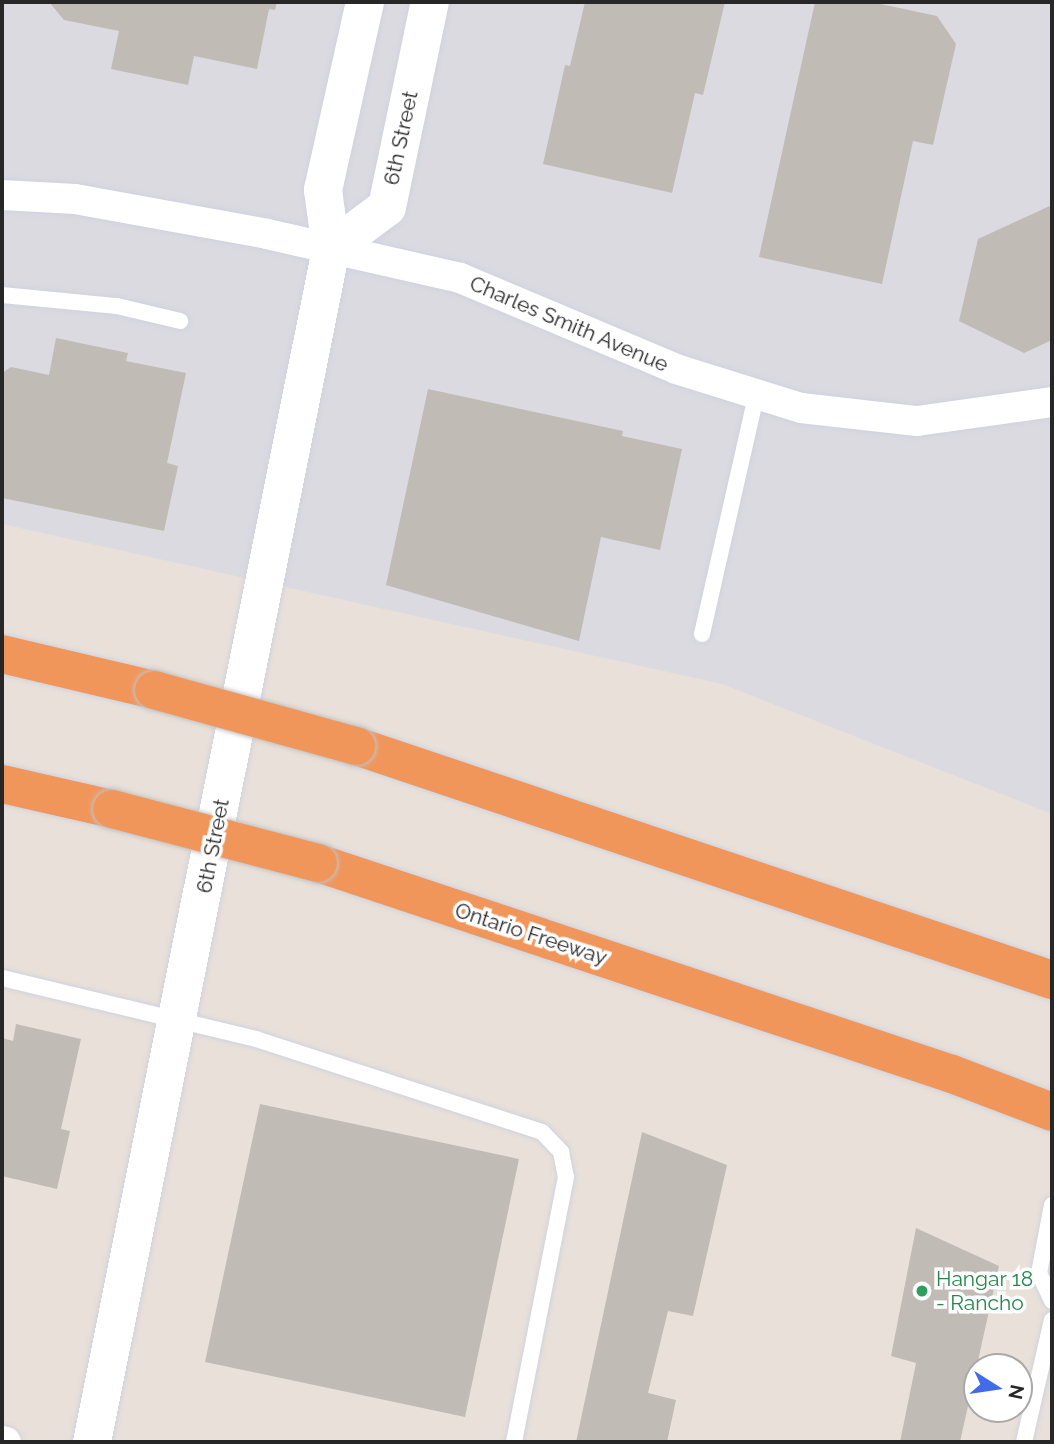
<!DOCTYPE html>
<style>
body{margin:0}
#map{position:relative;width:1054px;height:1444px;overflow:hidden;background:#e9e1d9;font-family:Raleway,sans-serif}
div>[style]{position:absolute}
.industrial>*{inset:0;background:#dbdae1}
.building>*{inset:0;background:#c1bbb6}
.roads{filter:drop-shadow(0 0 2px #cfd2df) drop-shadow(0 0 2px #cfd2df)}
.lane>*{height:16px;margin:-8px;padding:0 8px;transform-origin:8px;border-radius:8px;background:#fff}
.street>*{height:30px;margin:-15px;padding:0 15px;transform-origin:15px;border-radius:15px;background:#fff}
.secondary>*{height:38px;margin:-19px;padding:0 19px;transform-origin:19px;border-radius:19px;background:#fff}
.highway>*{height:38px;margin:-19px;padding:0 19px;transform-origin:19px;border-radius:19px;background:#f1965b}
.bridges{filter:drop-shadow(0 0 2px #c3c3c3) drop-shadow(0 0 2px #c3c3c3)}
.highway-bridge>*{height:38px;margin:-19px;padding:0 19px;transform-origin:19px;border-radius:19px;background:#f1965b}
.dots>*{width:19px;height:19px;translate:-50% -50%;box-sizing:border-box;border:4px solid #fff;border-radius:50%}
span{translate:-50% -50%;white-space:nowrap;text-align:center;line-height:1.15;-webkit-text-stroke:7px #fff;paint-order:stroke}
.street-label{font-size:21px;color:#272727}
.leisure-label{font-size:21px;color:#27864d}
.left{translate:0 -50%;text-align:left}
.frame{position:absolute;inset:0;border:4px solid #272727;pointer-events:none}
.north{position:absolute;left:963px;top:1353px;width:70px;height:70px;box-sizing:border-box;background:#fff;border:2px solid #a9a9a9;border-radius:50%;rotate:102deg;font-size:19px;font-weight:700;line-height:28px;text-align:center;color:#272727}
.north::after{content:'';display:block;margin:auto;width:24px;height:32px;background:#436aeb;clip-path:polygon(50% 0,100% 100%,50% 72%,0 100%)}
</style>
<div id="map">
<div class="industrial">
<div style="clip-path:polygon(2px 2px,1052px 2px,1052px 814px,722px 684px,2px 524px)"></div>
</div>
<div class="building">
<div style="clip-path:polygon(49px 2px,277px 2px,275px 10px,269px 9px,257px 69px,194px 56px,188px 85px,111px 69px,119px 31px,64px 20px)"></div>
<div style="clip-path:polygon(585px 2px,725px 2px,703px 95px,695px 93px,672px 193px,543px 164px,565px 65px,570px 66px)"></div>
<div style="clip-path:polygon(815px 2px,871px 2px,937px 16px,956px 44px,933px 145px,913px 141px,882px 284px,759px 257px)"></div>
<div style="clip-path:polygon(1052px 205px,1052px 340px,1024px 353px,959px 321px,978px 239px)"></div>
<div style="clip-path:polygon(56px 338px,128px 353px,126px 361px,186px 373px,167px 463px,178px 466px,164px 531px,2px 498px,2px 373px,11px 367px,49px 375px)"></div>
<div style="clip-path:polygon(428px 389px,623px 431px,622px 436px,682px 449px,660px 550px,601px 537px,579px 641px,386px 585px)"></div>
<div style="clip-path:polygon(16px 1024px,81px 1039px,61px 1129px,70px 1131px,57px 1189px,2px 1176px,2px 1038px,13px 1041px)"></div>
<div style="clip-path:polygon(260px 1104px,519px 1159px,465px 1417px,205px 1362px)"></div>
<div style="clip-path:polygon(642px 1132px,727px 1165px,693px 1316px,668px 1311px,648px 1393px,676px 1400px,667px 1442px,576px 1442px)"></div>
<div style="clip-path:polygon(916px 1228px,999px 1266px,960px 1442px,900px 1442px,916px 1363px,891px 1356px)"></div>
</div>
<div class="roads">
<div class="lane">
<div style="left:2px;top:295px;width:116px;rotate:5.5deg"></div>
<div style="left:117px;top:306px;width:65px;rotate:13.4deg"></div>
<div style="left:702px;top:634px;width:244px;rotate:-77.2deg"></div>
<div style="left:2px;top:978px;width:261px;rotate:13.5deg"></div>
<div style="left:256px;top:1039px;width:301px;rotate:18deg"></div>
<div style="left:542px;top:1132px;width:28px;rotate:46deg"></div>
<div style="left:561px;top:1152px;width:25px;rotate:79deg"></div>
<div style="left:566px;top:1177px;width:270px;rotate:101.1deg"></div>
<div style="left:1052px;top:1205px;width:69px;rotate:100.8deg"></div>
<div style="left:1039px;top:1273px;width:31px;rotate:65deg"></div>
<div style="left:1024px;top:1442px;width:125px;rotate:-77.1deg"></div>
</div>
<div class="street">
<div style="left:2px;top:195px;width:73px;rotate:3.1deg"></div>
<div style="left:75px;top:199px;width:195px;rotate:10.3deg"></div>
<div style="left:267px;top:234px;width:198px;rotate:12.8deg"></div>
<div style="left:460px;top:278px;width:234px;rotate:22.8deg"></div>
<div style="left:676px;top:369px;width:131px;rotate:17.3deg"></div>
<div style="left:801px;top:408px;width:117px;rotate:6.4deg"></div>
<div style="left:917px;top:421px;width:136px;rotate:-8deg"></div>
<div style="left:2px;top:1441px;width:4px;rotate:14deg"></div>
</div>
<div class="secondary">
<div style="left:331px;top:249px;width:70px;rotate:-36.9deg"></div>
<div style="left:387px;top:207px;width:209px;rotate:-78.2deg"></div>
<div style="left:92px;top:1442px;width:1217px;rotate:-78.67deg"></div>
<div style="left:331px;top:249px;width:60px;rotate:-97.7deg"></div>
<div style="left:323px;top:190px;width:193px;rotate:-77.4deg"></div>
</div>
<div class="highway">
<div style="left:2px;top:654px;width:156px;rotate:13.3deg"></div>
<div style="left:356px;top:746px;width:734px;rotate:18.58deg"></div>
<div style="left:2px;top:784px;width:113px;rotate:12.8deg"></div>
<div style="left:318px;top:863px;width:668px;rotate:18.41deg"></div>
<div style="left:952px;top:1074px;width:107px;rotate:20.8deg"></div>
</div>
</div>
<div class="bridges">
<div class="highway-bridge">
<div style="left:154px;top:690px;width:210px;rotate:15.5deg"></div>
<div style="left:112px;top:809px;width:213px;rotate:14.7deg"></div>
</div>
</div>
<div class="dots">
<div style="left:922px;top:1291px;background:#2e9e5b"></div>
</div>
<div class="street-label">
<span style="left:401px;top:138px;rotate:-78deg">6th Street</span>
<span style="left:569px;top:324px;rotate:23deg">Charles Smith Avenue</span>
<span style="left:213px;top:846px;rotate:-79deg">6th Street</span>
<span style="left:531px;top:934px;rotate:18deg">Ontario Freeway</span>
</div>
<div class="leisure-label">
<span class="left" style="left:936px;top:1291px">Hangar 18<br>- Rancho</span>
</div>
<div class="frame"></div>
<div class="north">N</div>
</div>
